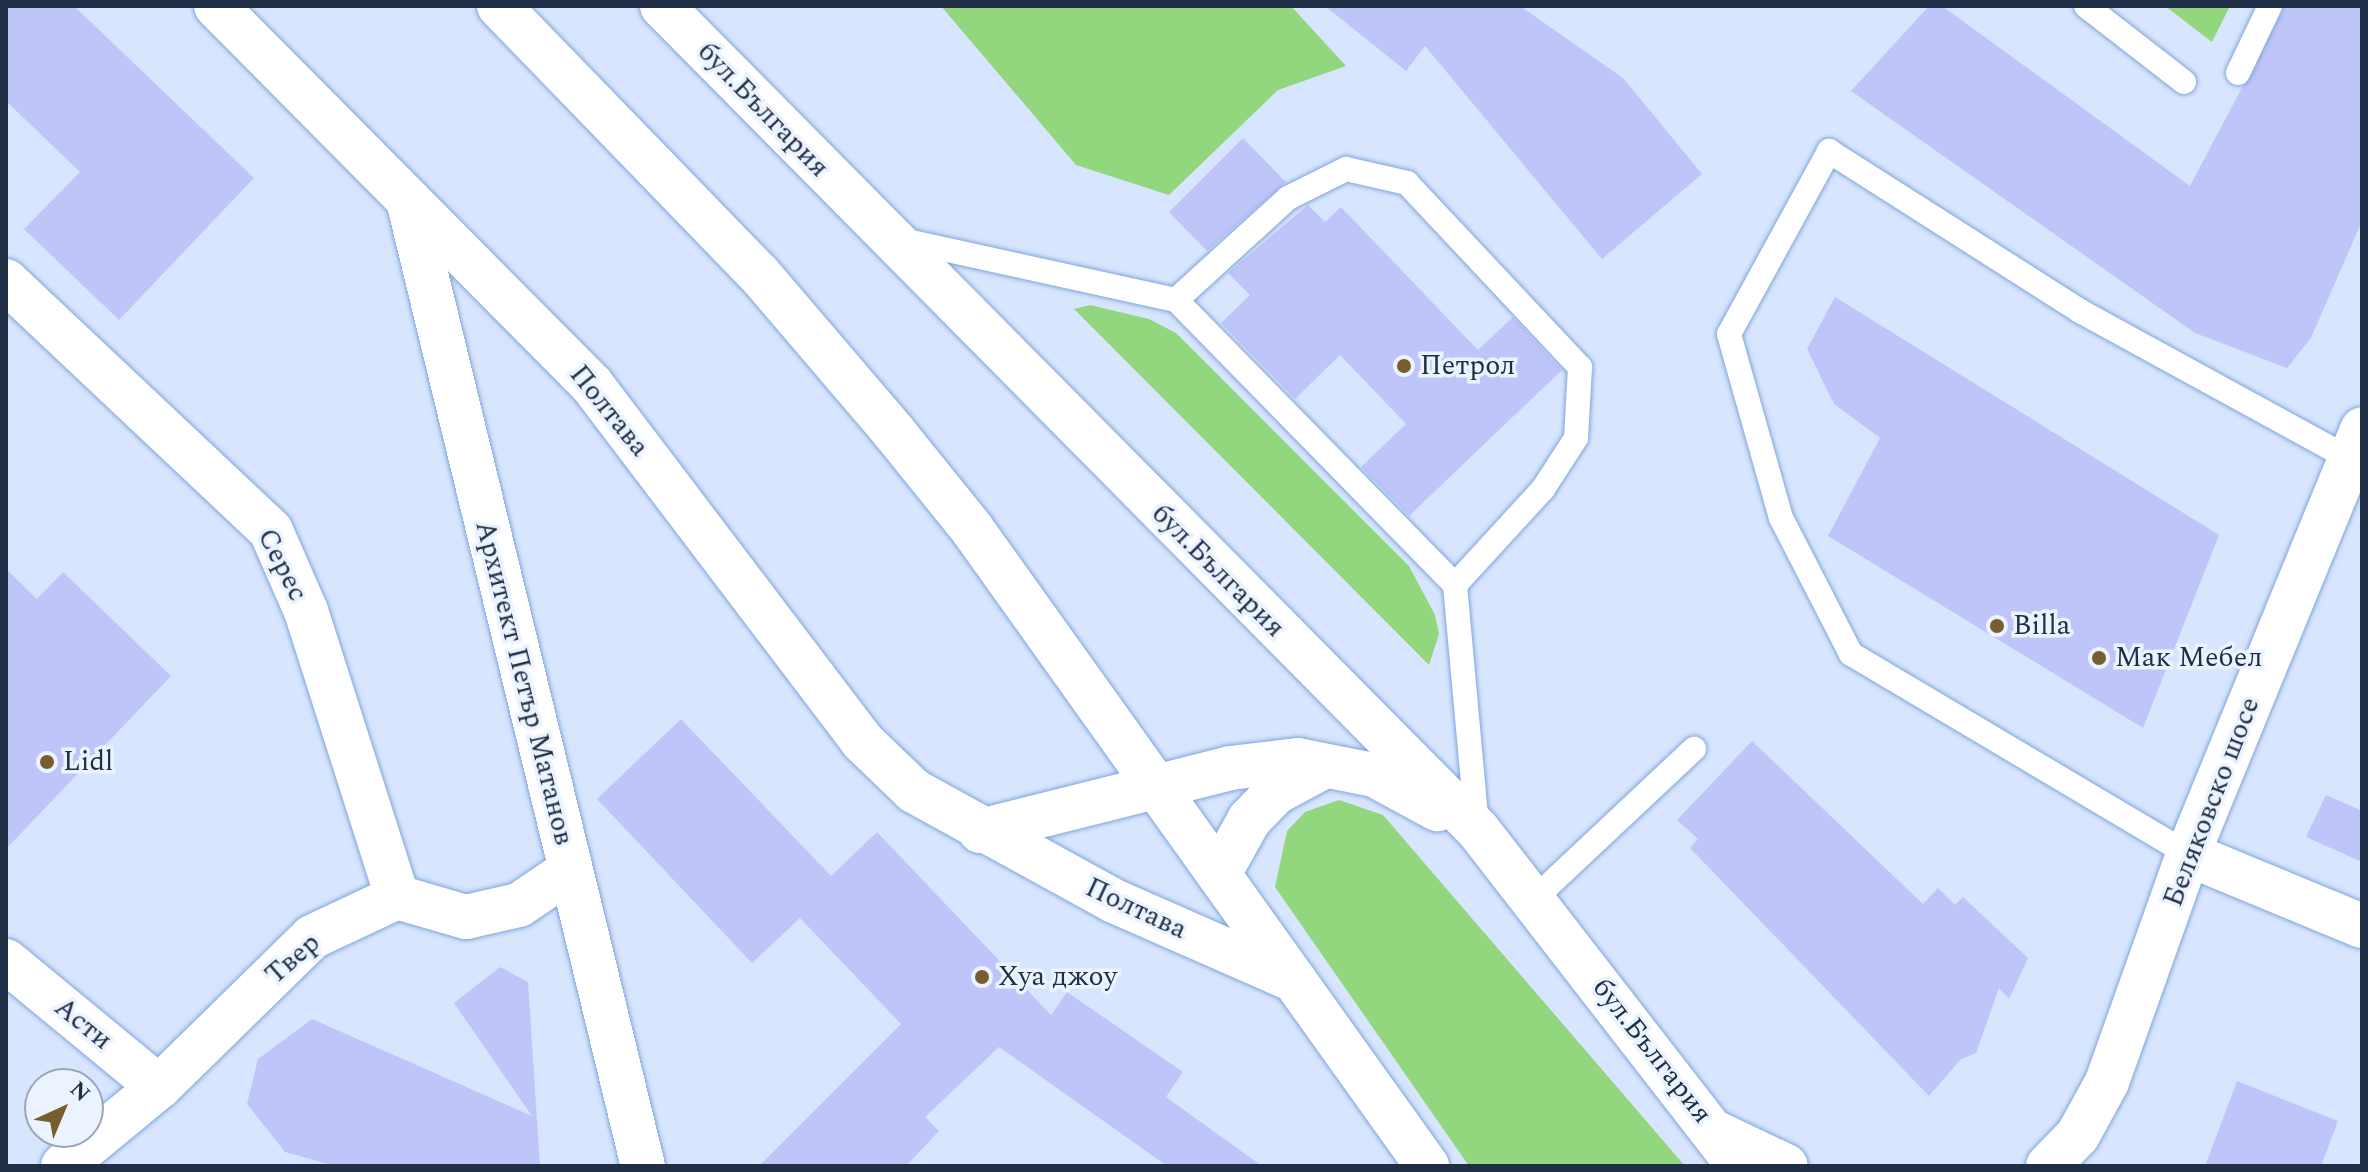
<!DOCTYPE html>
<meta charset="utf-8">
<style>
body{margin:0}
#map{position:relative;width:2368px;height:1172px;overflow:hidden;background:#d7e6fe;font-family:Spectral,serif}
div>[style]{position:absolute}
.green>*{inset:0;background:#92d67e}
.building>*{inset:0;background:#bfc5f9}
.roads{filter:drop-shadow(0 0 2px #81a5dc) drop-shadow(0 0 2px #81a5dc)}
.lane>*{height:24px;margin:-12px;padding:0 12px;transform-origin:12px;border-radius:12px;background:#fff}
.street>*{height:44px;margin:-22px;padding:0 22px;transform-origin:22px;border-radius:22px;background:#fff}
.secondary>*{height:44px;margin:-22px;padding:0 22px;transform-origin:22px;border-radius:22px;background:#fff}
.dots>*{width:22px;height:22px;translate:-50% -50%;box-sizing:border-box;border:4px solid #ebf3ff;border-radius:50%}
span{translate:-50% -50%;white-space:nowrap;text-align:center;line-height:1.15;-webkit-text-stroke:7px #ebf3ff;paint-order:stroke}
.street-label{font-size:28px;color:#202f45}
.poi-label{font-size:28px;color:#202f45}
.left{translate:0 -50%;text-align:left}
.frame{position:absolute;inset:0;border:8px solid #202f45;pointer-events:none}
.north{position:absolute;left:24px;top:1068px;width:80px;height:80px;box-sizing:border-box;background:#ebf3ff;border:2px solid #9aa5b5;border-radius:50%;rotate:44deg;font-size:22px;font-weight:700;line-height:32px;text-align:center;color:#202f45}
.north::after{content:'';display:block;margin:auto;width:28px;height:36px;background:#785d30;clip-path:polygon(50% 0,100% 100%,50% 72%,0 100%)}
</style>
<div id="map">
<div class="green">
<div style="clip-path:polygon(941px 6px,1291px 6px,1346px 66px,1278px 90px,1169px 195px,1076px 165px)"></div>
<div style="clip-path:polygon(2165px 6px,2230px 6px,2212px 42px)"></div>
<div style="clip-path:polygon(1090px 305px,1149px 319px,1176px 333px,1409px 566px,1435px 615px,1439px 634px,1429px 665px,1074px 309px)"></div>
<div style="clip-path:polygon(1339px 800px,1383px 815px,1685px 1166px,1469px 1166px,1275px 887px,1287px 831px,1305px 812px)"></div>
</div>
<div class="building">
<div style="clip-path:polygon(6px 6px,74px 6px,254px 178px,119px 320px,24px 229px,80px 172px,6px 101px)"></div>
<div style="clip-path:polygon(1325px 6px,1520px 6px,1623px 78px,1702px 174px,1602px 259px,1425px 46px,1406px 71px)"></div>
<div style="clip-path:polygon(1929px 6px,1942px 6px,2190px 186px,2285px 6px,2362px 6px,2362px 221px,2311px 338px,2287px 368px,2195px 333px,1851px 91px)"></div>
<div style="clip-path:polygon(1243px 138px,1286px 182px,1207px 251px,1169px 212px)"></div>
<div style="clip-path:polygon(1308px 205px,1325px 222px,1341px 207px,1478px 350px,1513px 317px,1562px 370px,1409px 516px,1361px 467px,1406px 424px,1340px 355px,1295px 399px,1221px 323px,1250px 295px,1228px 273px)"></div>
<div style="clip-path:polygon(1835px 297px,2219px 535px,2143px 728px,1828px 536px,1880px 438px,1834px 404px,1807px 349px)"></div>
<div style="clip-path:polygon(6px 569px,37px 599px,63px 572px,171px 676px,6px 849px)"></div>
<div style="clip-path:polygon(681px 719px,831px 876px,877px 832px,1051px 1015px,1067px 992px,1183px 1072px,1166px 1097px,1262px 1166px,1167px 1166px,999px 1047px,925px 1117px,939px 1131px,906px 1166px,759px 1166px,901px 1024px,800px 918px,752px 963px,597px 799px)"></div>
<div style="clip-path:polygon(1752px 741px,1923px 904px,1938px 888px,1955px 905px,1963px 897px,2028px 958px,2009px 999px,1999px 988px,1976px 1053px,1961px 1059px,1929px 1096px,1690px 848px,1698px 839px,1677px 820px)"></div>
<div style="clip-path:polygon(2326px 795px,2362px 811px,2362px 862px,2306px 837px)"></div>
<div style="clip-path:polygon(500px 967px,528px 982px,540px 1166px,335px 1166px,285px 1152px,247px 1104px,258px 1059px,312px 1019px,532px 1116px,454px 1003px)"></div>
<div style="clip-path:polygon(2237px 1081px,2338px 1121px,2321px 1166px,2205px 1166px)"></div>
</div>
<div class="roads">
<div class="lane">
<div style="left:2086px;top:6px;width:124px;rotate:37.8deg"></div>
<div style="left:2238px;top:73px;width:74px;rotate:-64.5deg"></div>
<div style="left:898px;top:239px;width:285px;rotate:12.4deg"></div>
<div style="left:1176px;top:300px;width:399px;rotate:45.6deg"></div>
<div style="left:1455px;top:585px;width:244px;rotate:84.8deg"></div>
<div style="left:1176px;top:300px;width:151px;rotate:-42.3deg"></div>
<div style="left:1288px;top:198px;width:65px;rotate:-26.6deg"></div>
<div style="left:1346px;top:169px;width:63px;rotate:12.9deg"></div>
<div style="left:1407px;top:183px;width:253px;rotate:46.8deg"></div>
<div style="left:1580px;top:367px;width:71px;rotate:93.2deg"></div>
<div style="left:1576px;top:438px;width:61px;rotate:122.9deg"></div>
<div style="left:1543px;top:489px;width:130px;rotate:132.5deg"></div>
<div style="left:2188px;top:854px;width:392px;rotate:-149.3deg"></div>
<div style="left:1851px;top:654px;width:153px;rotate:-117.2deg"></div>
<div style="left:1781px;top:518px;width:191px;rotate:-105.8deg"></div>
<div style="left:1729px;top:334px;width:209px;rotate:-61.3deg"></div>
<div style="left:1829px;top:151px;width:298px;rotate:32.5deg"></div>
<div style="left:2080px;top:311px;width:307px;rotate:28.7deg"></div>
<div style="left:1533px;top:900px;width:221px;rotate:-43.2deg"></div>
</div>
<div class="street">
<div style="left:408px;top:200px;width:994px;rotate:76.33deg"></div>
<div style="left:6px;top:281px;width:364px;rotate:43.3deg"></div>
<div style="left:271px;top:531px;width:87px;rotate:66.4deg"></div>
<div style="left:306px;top:611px;width:300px;rotate:72.3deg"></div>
<div style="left:2188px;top:854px;width:188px;rotate:22.5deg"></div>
<div style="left:6px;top:961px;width:198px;rotate:39.5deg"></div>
<div style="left:63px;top:1166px;width:124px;rotate:-39.5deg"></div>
<div style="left:159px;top:1087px;width:214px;rotate:-44.4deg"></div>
<div style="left:312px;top:937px;width:94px;rotate:-25.2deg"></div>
<div style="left:397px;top:897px;width:72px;rotate:16.2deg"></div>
<div style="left:466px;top:917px;width:54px;rotate:-12.8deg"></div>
<div style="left:519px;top:905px;width:60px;rotate:-34.2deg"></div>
</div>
<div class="secondary">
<div style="left:216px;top:6px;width:534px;rotate:45.23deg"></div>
<div style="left:592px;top:385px;width:447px;rotate:52.8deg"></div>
<div style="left:862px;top:741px;width:72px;rotate:43.9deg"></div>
<div style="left:914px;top:791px;width:228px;rotate:28.8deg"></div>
<div style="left:1114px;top:901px;width:197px;rotate:23.7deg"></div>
<div style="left:499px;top:6px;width:373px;rotate:45.9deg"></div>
<div style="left:759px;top:274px;width:206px;rotate:49.5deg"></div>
<div style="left:893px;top:431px;width:126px;rotate:51.1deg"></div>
<div style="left:972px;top:529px;width:783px;rotate:54.46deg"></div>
<div style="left:662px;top:6px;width:1160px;rotate:45.28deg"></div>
<div style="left:1478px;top:830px;width:425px;rotate:52.2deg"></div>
<div style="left:980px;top:831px;width:258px;rotate:-14.1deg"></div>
<div style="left:1230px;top:768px;width:68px;rotate:-6.7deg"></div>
<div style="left:1298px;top:760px;width:77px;rotate:11.2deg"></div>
<div style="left:1374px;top:775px;width:72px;rotate:28.4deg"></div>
<div style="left:1219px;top:874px;width:62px;rotate:-60.9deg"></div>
<div style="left:1249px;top:820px;width:37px;rotate:-46deg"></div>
<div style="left:1275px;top:793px;width:57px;rotate:-28.4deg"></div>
<div style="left:1716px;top:1133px;width:77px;rotate:25.2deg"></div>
<div style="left:2048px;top:1166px;width:43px;rotate:-45.9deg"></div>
<div style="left:2078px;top:1135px;width:60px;rotate:-61.3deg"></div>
<div style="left:2107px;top:1082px;width:242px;rotate:-70.4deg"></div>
<div style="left:2188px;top:854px;width:459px;rotate:-67.7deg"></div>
</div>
</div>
<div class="dots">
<div style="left:1404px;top:366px;background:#785d30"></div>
<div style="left:1997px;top:626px;background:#785d30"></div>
<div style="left:2099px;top:658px;background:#785d30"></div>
<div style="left:47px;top:762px;background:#785d30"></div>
<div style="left:982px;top:977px;background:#785d30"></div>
</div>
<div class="street-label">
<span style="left:763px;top:110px;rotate:46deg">бул.България</span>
<span style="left:609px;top:411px;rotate:51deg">Полтава</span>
<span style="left:282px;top:565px;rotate:63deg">Серес</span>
<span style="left:1218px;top:571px;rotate:45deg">бул.България</span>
<span style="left:524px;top:683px;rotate:76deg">Архитект Петър Матанов</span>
<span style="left:2212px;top:802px;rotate:-69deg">Беляковско шосе</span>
<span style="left:1136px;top:909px;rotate:25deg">Полтава</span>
<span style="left:293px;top:959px;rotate:-41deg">Твер</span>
<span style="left:83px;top:1024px;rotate:39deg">Асти</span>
<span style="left:1652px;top:1051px;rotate:52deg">бул.България</span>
</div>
<div class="poi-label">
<span class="left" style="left:1420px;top:366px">Петрол</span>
<span class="left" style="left:2013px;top:626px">Billa</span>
<span class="left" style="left:2115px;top:658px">Мак Мебел</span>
<span class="left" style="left:63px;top:762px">Lidl</span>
<span class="left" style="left:998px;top:977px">Хуа джоу</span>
</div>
<div class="frame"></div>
<div class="north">N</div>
</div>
